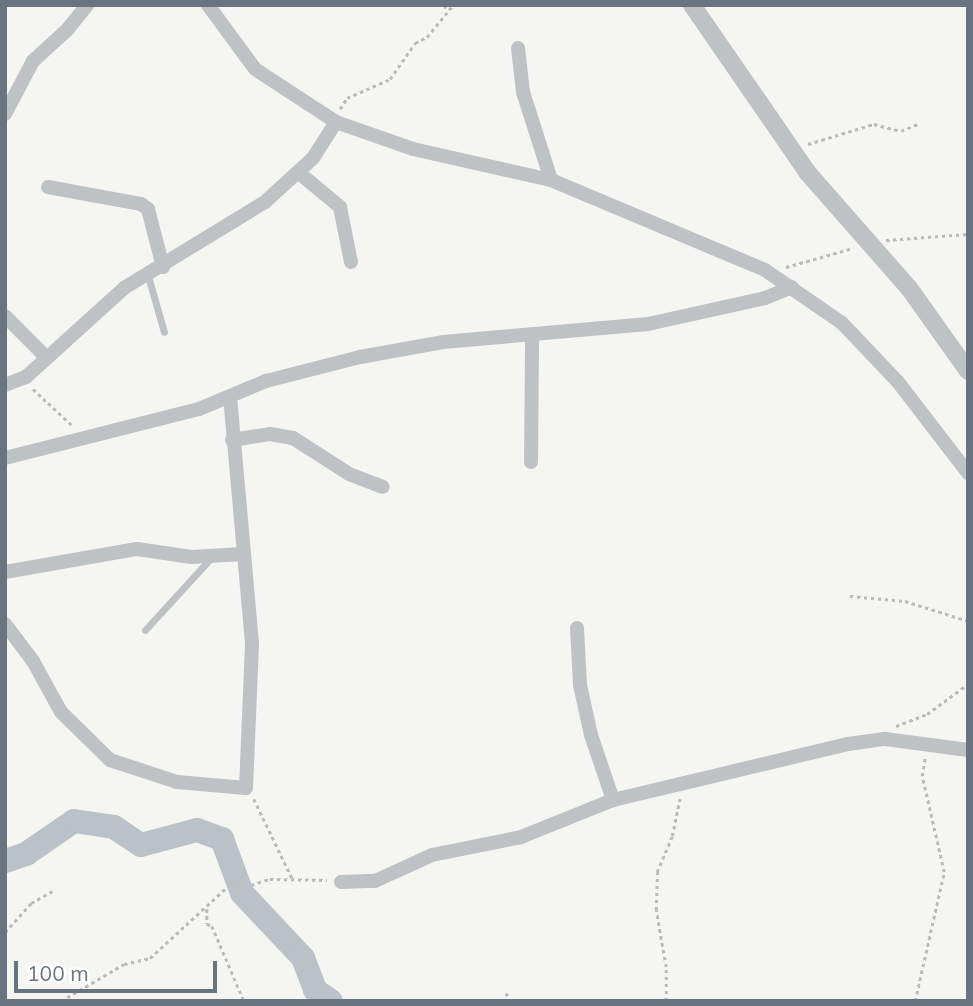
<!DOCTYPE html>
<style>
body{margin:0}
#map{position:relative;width:973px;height:1006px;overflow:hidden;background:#f5f5f2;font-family:Mulish,sans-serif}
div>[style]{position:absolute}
.river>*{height:24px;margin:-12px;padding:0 12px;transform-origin:12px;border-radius:12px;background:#bac2c7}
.path>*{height:2.5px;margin-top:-1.25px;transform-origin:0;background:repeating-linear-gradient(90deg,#b8bbbc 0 3.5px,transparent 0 7px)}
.service>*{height:7px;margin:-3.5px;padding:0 3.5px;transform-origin:3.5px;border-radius:3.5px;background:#bfc2c5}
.minor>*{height:14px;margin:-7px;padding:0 7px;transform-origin:7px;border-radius:7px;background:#bfc2c5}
.tertiary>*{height:18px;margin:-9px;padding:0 9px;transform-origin:9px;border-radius:9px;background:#bfc2c5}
span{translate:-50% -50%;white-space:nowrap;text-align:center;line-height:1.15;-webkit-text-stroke:7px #fff;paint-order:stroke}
.frame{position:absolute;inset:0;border:7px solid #68747f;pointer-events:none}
.scale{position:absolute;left:14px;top:961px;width:203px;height:32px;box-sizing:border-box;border:4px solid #68747f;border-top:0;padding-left:9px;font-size:21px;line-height:24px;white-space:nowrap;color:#68747f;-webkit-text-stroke:5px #fff;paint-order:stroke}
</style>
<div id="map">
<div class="river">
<div style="left:5px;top:861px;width:22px;rotate:-18deg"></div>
<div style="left:26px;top:854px;width:58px;rotate:-34.5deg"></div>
<div style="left:74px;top:821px;width:40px;rotate:8.5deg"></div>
<div style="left:114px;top:827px;width:32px;rotate:34deg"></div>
<div style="left:141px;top:845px;width:58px;rotate:-15deg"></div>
<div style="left:197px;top:830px;width:27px;rotate:20deg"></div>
<div style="left:222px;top:839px;width:58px;rotate:69.7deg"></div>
<div style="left:242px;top:893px;width:89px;rotate:46.8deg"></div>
<div style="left:303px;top:958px;width:34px;rotate:69deg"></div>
<div style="left:315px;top:990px;width:19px;rotate:35deg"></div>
</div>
<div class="path">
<div style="left:445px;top:5px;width:7px;rotate:74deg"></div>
<div style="left:340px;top:109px;width:13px;rotate:-58deg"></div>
<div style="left:347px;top:98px;width:47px;rotate:-23.8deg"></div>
<div style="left:390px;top:79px;width:44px;rotate:-55.2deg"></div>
<div style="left:415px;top:43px;width:13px;rotate:-27deg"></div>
<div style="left:427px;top:37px;width:41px;rotate:-50.9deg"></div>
<div style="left:808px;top:144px;width:69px;rotate:-16.9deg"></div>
<div style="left:874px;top:124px;width:28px;rotate:15deg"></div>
<div style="left:901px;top:131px;width:21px;rotate:-23deg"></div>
<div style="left:886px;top:240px;width:82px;rotate:-4.2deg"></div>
<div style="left:786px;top:267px;width:70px;rotate:-15.8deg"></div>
<div style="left:33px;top:389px;width:56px;rotate:42.8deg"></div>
<div style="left:850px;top:596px;width:55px;rotate:5.2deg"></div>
<div style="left:905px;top:601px;width:66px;rotate:17.6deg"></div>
<div style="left:896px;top:726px;width:33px;rotate:-21deg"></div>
<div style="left:927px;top:714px;width:51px;rotate:-36.2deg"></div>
<div style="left:254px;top:799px;width:88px;rotate:64.3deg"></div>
<div style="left:251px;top:885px;width:20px;rotate:-18deg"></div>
<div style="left:270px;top:879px;width:57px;rotate:1deg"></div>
<div style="left:207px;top:909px;width:15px;rotate:90deg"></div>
<div style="left:207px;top:924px;width:5px;rotate:22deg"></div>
<div style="left:212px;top:926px;width:82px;rotate:66.9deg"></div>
<div style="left:5px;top:932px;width:39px;rotate:-48deg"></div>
<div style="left:31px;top:903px;width:26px;rotate:-29deg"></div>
<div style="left:506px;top:993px;width:9px;rotate:58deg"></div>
<div style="left:61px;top:1001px;width:73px;rotate:-30.4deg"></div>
<div style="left:124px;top:964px;width:27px;rotate:-13deg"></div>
<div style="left:150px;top:958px;width:103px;rotate:-42.6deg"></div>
<div style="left:666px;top:1001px;width:34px;rotate:-90deg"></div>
<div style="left:666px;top:967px;width:58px;rotate:-100deg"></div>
<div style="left:656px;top:910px;width:38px;rotate:-88deg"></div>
<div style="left:657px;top:872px;width:39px;rotate:-67deg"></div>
<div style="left:672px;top:836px;width:38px;rotate:-78deg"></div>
<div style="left:915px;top:1001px;width:132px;rotate:-77.3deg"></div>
<div style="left:944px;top:872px;width:98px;rotate:-102.9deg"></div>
<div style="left:922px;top:776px;width:19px;rotate:-81deg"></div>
</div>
<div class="service">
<div style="left:148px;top:276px;width:58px;rotate:74.1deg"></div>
<div style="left:145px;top:630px;width:96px;rotate:-47.5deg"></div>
</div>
<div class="minor">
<div style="left:208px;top:5px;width:79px;rotate:53.7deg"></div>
<div style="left:255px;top:69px;width:97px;rotate:33.2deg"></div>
<div style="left:336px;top:122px;width:82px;rotate:19.3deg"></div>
<div style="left:413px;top:149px;width:141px;rotate:12.7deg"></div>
<div style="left:551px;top:180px;width:232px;rotate:22.8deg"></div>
<div style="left:765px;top:270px;width:93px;rotate:34.5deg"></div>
<div style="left:842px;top:323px;width:81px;rotate:46.5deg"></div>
<div style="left:898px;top:382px;width:115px;rotate:52.4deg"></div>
<div style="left:518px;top:48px;width:44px;rotate:83.5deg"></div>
<div style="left:523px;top:92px;width:92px;rotate:72.3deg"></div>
<div style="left:5px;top:114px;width:60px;rotate:-62.2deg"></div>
<div style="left:33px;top:61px;width:46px;rotate:-42.4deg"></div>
<div style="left:67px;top:30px;width:32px;rotate:-51deg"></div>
<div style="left:298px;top:172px;width:55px;rotate:39.8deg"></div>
<div style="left:340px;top:207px;width:56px;rotate:78.7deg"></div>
<div style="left:48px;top:187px;width:95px;rotate:10.4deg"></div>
<div style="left:141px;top:204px;width:9px;rotate:36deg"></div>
<div style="left:148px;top:209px;width:60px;rotate:75.5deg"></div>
<div style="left:5px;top:316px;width:59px;rotate:45deg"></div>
<div style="left:5px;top:385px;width:22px;rotate:-21deg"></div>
<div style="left:26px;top:377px;width:132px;rotate:-42.2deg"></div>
<div style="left:124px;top:288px;width:165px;rotate:-31.4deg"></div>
<div style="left:265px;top:202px;width:65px;rotate:-42.5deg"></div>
<div style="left:313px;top:158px;width:43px;rotate:-57.4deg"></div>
<div style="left:232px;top:440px;width:38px;rotate:-9deg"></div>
<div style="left:270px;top:434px;width:23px;rotate:10deg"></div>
<div style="left:293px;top:438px;width:67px;rotate:32.7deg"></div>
<div style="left:349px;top:474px;width:36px;rotate:21deg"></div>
<div style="left:5px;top:458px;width:200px;rotate:-14.2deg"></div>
<div style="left:199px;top:409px;width:73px;rotate:-22.7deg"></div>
<div style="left:266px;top:381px;width:97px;rotate:-14.3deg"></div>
<div style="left:360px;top:357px;width:84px;rotate:-10.2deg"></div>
<div style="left:443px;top:342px;width:206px;rotate:-5deg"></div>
<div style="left:648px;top:324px;width:120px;rotate:-12.5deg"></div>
<div style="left:765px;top:298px;width:29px;rotate:-22deg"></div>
<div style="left:531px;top:462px;width:127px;rotate:-89.5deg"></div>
<div style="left:5px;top:572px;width:134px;rotate:-9.9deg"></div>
<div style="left:137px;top:549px;width:55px;rotate:8.4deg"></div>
<div style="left:191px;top:557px;width:52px;rotate:-3.3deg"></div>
<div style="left:5px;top:624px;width:46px;rotate:52.9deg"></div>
<div style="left:33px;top:661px;width:58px;rotate:61.2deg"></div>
<div style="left:61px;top:712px;width:69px;rotate:44.4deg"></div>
<div style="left:110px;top:760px;width:71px;rotate:18.2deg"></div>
<div style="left:177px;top:782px;width:69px;rotate:5deg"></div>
<div style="left:246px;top:788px;width:145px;rotate:-87.6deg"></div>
<div style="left:252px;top:643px;width:246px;rotate:-95.1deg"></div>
<div style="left:577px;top:628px;width:57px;rotate:87deg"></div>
<div style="left:580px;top:685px;width:51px;rotate:77.6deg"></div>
<div style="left:591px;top:735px;width:69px;rotate:71.3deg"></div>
<div style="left:341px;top:882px;width:34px;rotate:-2deg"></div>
<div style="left:375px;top:881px;width:63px;rotate:-24.5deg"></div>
<div style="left:432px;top:855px;width:91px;rotate:-11.4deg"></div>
<div style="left:521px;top:837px;width:99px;rotate:-21.9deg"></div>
<div style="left:613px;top:800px;width:242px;rotate:-13.4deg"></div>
<div style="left:848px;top:744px;width:37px;rotate:-8deg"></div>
<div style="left:885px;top:739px;width:84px;rotate:7.5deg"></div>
</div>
<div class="tertiary">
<div style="left:692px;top:5px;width:203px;rotate:55.4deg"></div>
<div style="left:807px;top:172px;width:154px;rotate:48.7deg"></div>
<div style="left:909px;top:288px;width:102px;rotate:54.6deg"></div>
</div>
<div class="frame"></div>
<div class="scale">100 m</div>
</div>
